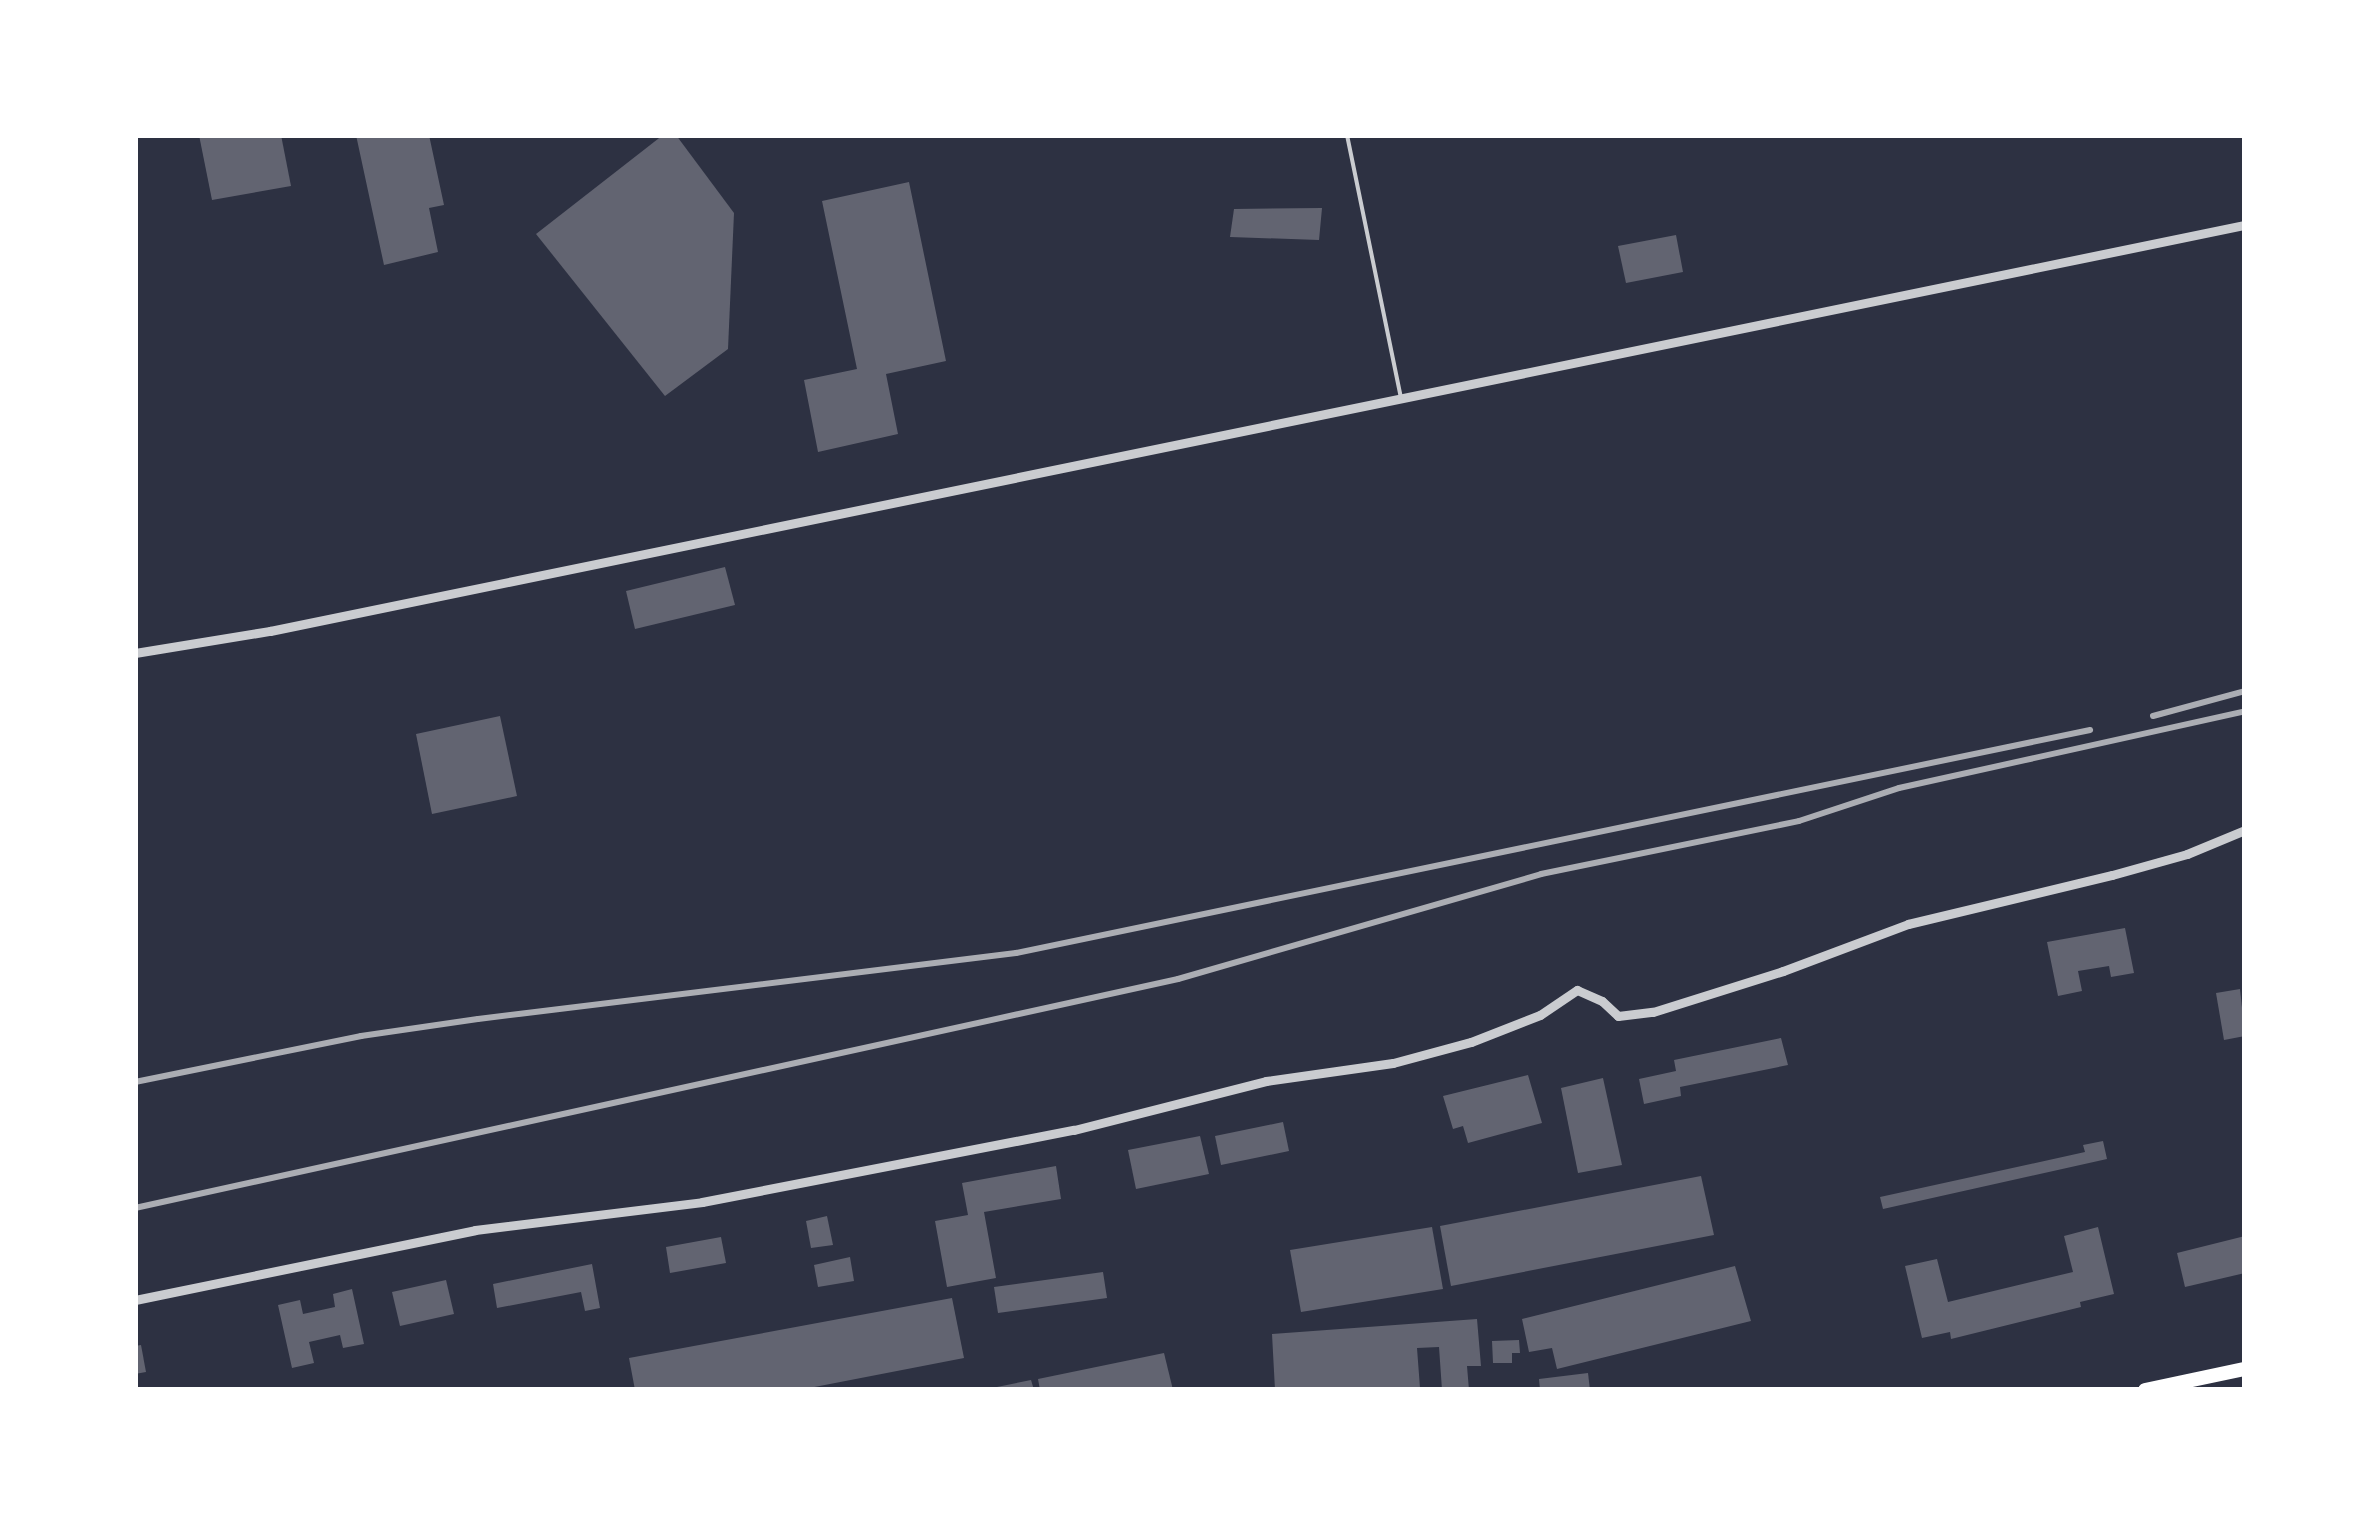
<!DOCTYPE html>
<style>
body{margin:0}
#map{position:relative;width:2380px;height:1525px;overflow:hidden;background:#2d3142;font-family:Lato,sans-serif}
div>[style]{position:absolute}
.building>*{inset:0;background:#626471}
.service>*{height:4px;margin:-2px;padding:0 2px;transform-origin:2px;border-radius:2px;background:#caccd0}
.minor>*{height:9px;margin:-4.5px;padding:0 4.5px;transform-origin:4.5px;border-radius:4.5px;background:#caccd0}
.primary>*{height:14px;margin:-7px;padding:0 7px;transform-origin:7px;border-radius:7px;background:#fff}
.rail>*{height:6px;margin:-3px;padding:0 3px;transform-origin:3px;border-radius:3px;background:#abadb3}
span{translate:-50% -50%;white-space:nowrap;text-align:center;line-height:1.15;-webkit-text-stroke:9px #fff;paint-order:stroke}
.frame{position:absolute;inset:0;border:138px solid #fff;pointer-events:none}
</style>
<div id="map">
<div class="building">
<div style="clip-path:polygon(199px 135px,281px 135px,291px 186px,212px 200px)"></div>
<div style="clip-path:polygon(356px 135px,429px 135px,444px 205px,429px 208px,438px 252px,384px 265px)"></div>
<div style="clip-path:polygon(663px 135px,676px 135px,734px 213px,728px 349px,665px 396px,536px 234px)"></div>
<div style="clip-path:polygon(909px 182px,946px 361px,886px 374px,898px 434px,818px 452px,804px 380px,857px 369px,822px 201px)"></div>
<div style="clip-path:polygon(1322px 208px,1319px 240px,1230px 237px,1234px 209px)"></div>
<div style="clip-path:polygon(1676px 235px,1683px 272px,1626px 283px,1618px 246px)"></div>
<div style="clip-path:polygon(725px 567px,735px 605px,635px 629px,626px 591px)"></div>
<div style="clip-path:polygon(500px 716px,517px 796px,432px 814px,416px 734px)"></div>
<div style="clip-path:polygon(2125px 928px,2134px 973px,2111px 977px,2109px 966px,2078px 971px,2082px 991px,2058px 996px,2047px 942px)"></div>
<div style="clip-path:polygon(2240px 989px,2245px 1036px,2224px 1040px,2216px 993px)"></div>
<div style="clip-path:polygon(1781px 1038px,1788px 1065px,1680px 1087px,1681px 1096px,1644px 1104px,1639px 1079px,1676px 1071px,1674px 1060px)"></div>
<div style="clip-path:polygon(1528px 1075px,1542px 1123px,1468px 1143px,1463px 1126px,1453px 1129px,1443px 1096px)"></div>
<div style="clip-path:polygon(1603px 1078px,1622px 1165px,1578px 1173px,1561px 1088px)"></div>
<div style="clip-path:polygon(1283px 1122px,1289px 1151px,1221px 1165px,1215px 1136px)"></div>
<div style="clip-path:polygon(1200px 1136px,1209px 1174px,1136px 1189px,1128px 1150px)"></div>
<div style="clip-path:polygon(2103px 1141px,2107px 1159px,1883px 1209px,1880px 1197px,2085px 1152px,2083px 1145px)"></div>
<div style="clip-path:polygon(1056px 1166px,1061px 1199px,984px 1212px,996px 1278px,947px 1287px,935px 1221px,968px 1215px,962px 1183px)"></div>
<div style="clip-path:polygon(1701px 1176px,1714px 1235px,1451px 1286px,1440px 1226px)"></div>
<div style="clip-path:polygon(827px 1216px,833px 1245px,811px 1248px,806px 1221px)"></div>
<div style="clip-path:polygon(1432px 1227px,1443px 1289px,1301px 1312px,1290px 1250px)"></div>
<div style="clip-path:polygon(2098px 1227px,2114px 1294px,2080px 1302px,2081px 1307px,1951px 1339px,1950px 1332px,1922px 1338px,1905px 1266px,1937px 1259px,1948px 1302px,2073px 1272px,2064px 1236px)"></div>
<div style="clip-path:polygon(2245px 1236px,2245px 1273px,2185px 1287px,2177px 1253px)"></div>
<div style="clip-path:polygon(721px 1237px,726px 1263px,670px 1273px,666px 1247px)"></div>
<div style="clip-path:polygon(850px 1257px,854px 1281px,818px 1287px,814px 1265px)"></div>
<div style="clip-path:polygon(592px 1264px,600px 1308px,585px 1311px,581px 1292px,497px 1308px,493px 1284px)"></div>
<div style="clip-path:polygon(1735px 1266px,1751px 1321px,1557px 1369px,1552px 1348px,1529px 1352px,1522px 1319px)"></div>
<div style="clip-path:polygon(1103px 1272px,1107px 1298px,998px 1313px,994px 1287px)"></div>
<div style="clip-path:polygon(446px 1280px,454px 1314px,400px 1326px,392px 1292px)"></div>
<div style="clip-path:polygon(352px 1289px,364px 1344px,343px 1348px,340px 1335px,309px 1342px,314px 1363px,292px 1368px,278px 1305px,300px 1300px,303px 1314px,335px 1307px,333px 1294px)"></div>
<div style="clip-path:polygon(952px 1298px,964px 1358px,799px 1390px,635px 1390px,629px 1358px)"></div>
<div style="clip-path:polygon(1477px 1319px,1481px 1366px,1467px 1366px,1469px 1390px,1442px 1390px,1439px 1347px,1417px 1348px,1420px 1388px,1275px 1390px,1272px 1334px)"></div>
<div style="clip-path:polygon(1519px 1340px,1520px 1353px,1512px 1353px,1512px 1363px,1493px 1363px,1492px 1341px)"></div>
<div style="clip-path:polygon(141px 1345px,146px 1372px,135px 1374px,135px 1346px)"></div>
<div style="clip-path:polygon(1164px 1353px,1173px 1390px,1040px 1390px,1038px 1379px)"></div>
<div style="clip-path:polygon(1588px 1373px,1590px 1390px,1540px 1390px,1539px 1379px)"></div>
<div style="clip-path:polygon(1031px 1380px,1034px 1390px,992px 1390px,992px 1388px)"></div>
</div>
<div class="service">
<div style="left:1347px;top:135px;width:269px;rotate:78.4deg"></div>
</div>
<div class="minor">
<div style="left:135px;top:653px;width:137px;rotate:-9.3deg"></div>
<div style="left:270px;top:631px;width:2016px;rotate:-11.62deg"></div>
<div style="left:135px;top:1300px;width:347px;rotate:-11.6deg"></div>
<div style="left:475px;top:1230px;width:229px;rotate:-7deg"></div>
<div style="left:702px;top:1202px;width:379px;rotate:-11deg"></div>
<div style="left:1074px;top:1130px;width:198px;rotate:-14.3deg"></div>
<div style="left:1266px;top:1081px;width:128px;rotate:-8.1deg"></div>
<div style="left:1393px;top:1063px;width:81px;rotate:-15.1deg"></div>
<div style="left:1471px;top:1042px;width:74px;rotate:-21.4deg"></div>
<div style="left:1540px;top:1015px;width:45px;rotate:-34deg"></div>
<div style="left:1577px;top:990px;width:27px;rotate:24deg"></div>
<div style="left:1602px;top:1001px;width:22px;rotate:43deg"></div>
<div style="left:1618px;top:1016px;width:35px;rotate:-7deg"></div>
<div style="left:1653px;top:1012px;width:136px;rotate:-17.5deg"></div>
<div style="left:1783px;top:971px;width:134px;rotate:-20.6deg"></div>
<div style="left:1908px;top:924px;width:210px;rotate:-13.5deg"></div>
<div style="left:2112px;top:875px;width:78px;rotate:-15.6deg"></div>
<div style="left:2187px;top:854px;width:63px;rotate:-22.5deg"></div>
</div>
<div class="primary">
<div style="left:2145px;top:1390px;width:102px;rotate:-11.9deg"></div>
</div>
<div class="rail">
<div style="left:2153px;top:716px;width:95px;rotate:-15.2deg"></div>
<div style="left:135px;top:1082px;width:231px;rotate:-11.5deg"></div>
<div style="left:361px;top:1036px;width:118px;rotate:-8.3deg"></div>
<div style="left:478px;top:1019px;width:542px;rotate:-6.99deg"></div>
<div style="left:1016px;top:953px;width:1097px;rotate:-11.73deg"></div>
<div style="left:135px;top:1208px;width:1068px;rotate:-12.38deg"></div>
<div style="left:1178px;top:979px;width:378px;rotate:-16.1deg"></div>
<div style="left:1541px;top:874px;width:263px;rotate:-11.6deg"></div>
<div style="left:1799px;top:821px;width:105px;rotate:-18.3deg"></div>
<div style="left:1899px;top:788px;width:354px;rotate:-12.5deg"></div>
</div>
<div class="frame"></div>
</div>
